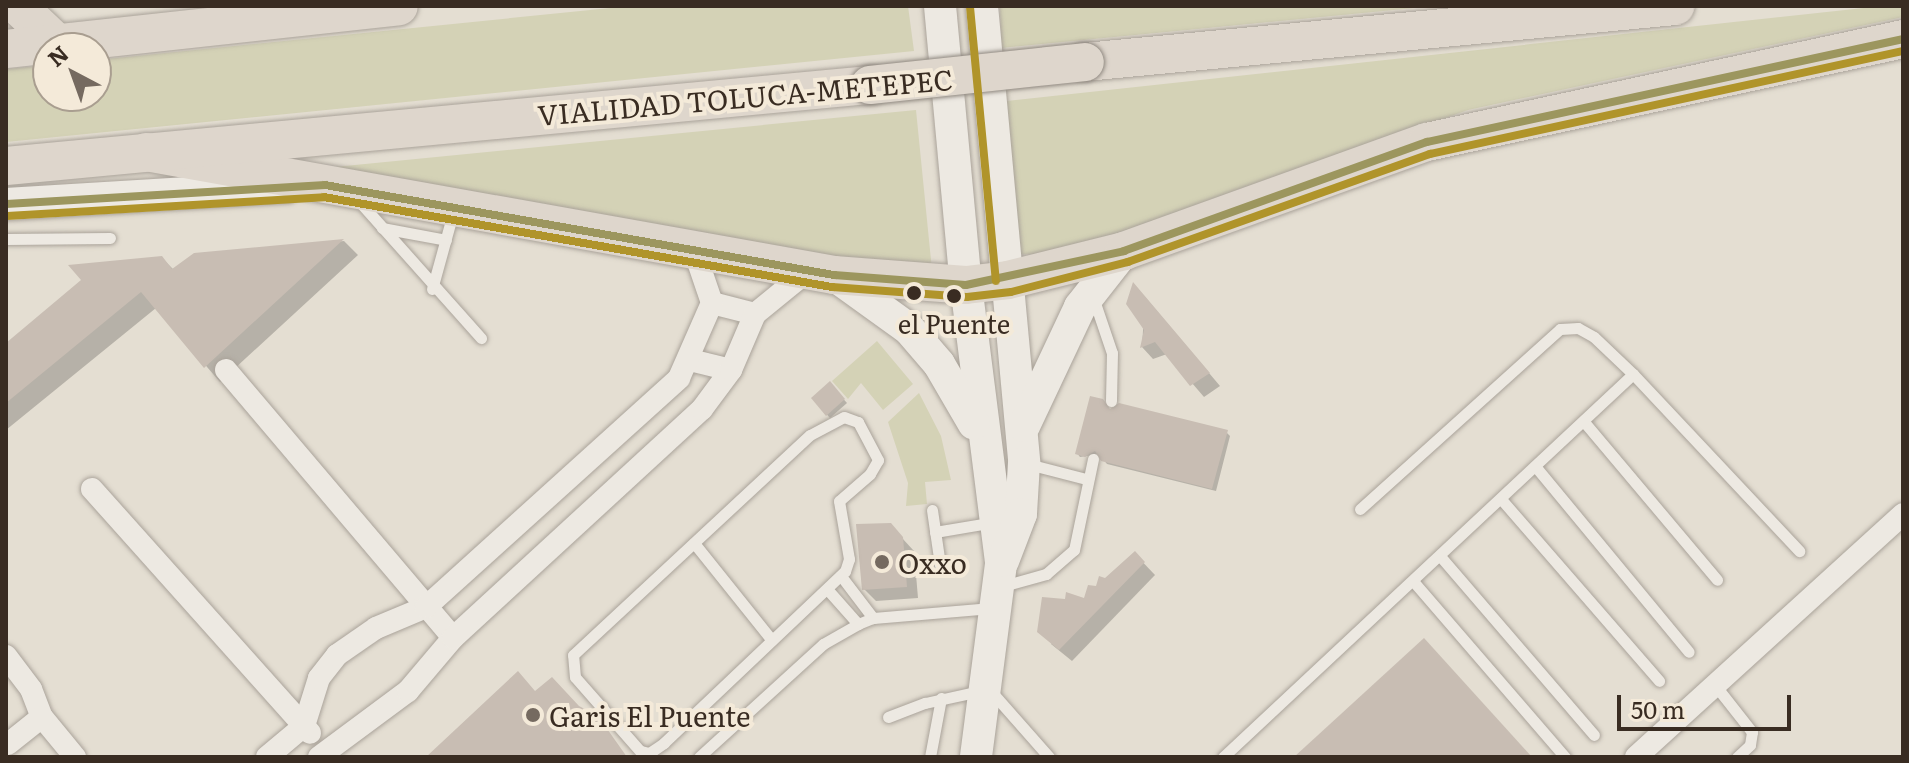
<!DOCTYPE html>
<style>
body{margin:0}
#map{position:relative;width:1909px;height:763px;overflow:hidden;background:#e4ded2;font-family:Literata,serif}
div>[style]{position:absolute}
.green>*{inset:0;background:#d4d2b6}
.shadow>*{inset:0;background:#0003}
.building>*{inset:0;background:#c8bdb3}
.roads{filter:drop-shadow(0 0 2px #aaa39a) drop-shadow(0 0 2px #aaa39a)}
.service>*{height:11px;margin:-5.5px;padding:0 5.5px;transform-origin:5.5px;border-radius:5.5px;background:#ede9e2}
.minor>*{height:22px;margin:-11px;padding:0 11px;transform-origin:11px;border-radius:11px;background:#ede9e2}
.secondary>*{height:32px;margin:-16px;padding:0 16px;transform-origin:16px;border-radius:16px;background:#ede9e2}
.trunk>*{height:38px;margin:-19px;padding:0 19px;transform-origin:19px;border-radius:19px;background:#ded6cc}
.bridges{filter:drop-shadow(0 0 2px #908981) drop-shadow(0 0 2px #908981)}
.trunk-bridge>*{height:38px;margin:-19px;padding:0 19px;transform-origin:19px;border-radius:19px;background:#ded6cc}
.bus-1>*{height:8px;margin:-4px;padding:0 4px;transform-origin:4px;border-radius:4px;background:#9c965e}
.bus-2>*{height:8px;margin:-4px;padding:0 4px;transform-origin:4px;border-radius:4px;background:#b0942a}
.dots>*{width:22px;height:22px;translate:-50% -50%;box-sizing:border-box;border:4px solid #f4ead9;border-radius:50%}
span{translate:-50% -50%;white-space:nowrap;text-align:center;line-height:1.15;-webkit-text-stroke:8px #f4ead9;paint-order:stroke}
.bus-label{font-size:26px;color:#392c22}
.street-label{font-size:28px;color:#392c22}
.poi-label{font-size:28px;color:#392c22}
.left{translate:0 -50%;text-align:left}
.frame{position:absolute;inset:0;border:8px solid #392c22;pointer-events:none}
.north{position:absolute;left:32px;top:32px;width:80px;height:80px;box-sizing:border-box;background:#f4ead9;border:2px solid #a99e90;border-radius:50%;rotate:319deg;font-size:22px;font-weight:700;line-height:32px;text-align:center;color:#392c22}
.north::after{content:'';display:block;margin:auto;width:28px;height:36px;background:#756a60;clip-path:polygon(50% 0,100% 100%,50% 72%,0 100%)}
.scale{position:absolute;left:1617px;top:695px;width:174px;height:36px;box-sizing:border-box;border:4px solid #392c22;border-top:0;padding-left:10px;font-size:24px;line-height:28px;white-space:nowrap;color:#392c22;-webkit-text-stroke:6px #f4ead9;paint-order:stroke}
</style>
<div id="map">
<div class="green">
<div style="clip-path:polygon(630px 6px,908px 6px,914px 51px,6px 142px,6px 69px,48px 65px,48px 96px,96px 96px,96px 60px)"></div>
<div style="clip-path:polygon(1000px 6px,1435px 6px,1001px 48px)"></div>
<div style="clip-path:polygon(1882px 6px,1903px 6px,1903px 17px,1468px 110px,1077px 248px,1045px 255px,1013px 254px,1007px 101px)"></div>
<div style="clip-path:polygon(916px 110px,932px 270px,906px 271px,304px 170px)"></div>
<div style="clip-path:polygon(877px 341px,913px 384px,883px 410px,861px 383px,848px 399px,832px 381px)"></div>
<div style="clip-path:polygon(919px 393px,941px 436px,951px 480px,925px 482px,927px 504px,906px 506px,908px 483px,888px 422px)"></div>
</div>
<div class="shadow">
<div style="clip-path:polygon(344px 241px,358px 255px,220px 382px,156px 308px,6px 430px,6px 345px,162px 258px,174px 270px,194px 255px)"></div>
<div style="clip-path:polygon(1145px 297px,1220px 386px,1204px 397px,1167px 354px,1153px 359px,1142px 347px)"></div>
<div style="clip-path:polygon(830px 384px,847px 403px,830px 418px,813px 399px)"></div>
<div style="clip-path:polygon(1110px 412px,1226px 432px,1230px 436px,1216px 491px,1107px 464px,1099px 454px,1080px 457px,1077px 453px)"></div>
<div style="clip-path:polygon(890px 525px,914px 551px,918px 598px,876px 601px,864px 589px)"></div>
<div style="clip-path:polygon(1135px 554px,1155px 575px,1072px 661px,1051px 644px,1086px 600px)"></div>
</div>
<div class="building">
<div style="clip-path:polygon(344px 239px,204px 368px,141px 292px,6px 403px,6px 343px,81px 280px,68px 265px,162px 256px,172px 269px,194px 253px)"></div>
<div style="clip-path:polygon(1133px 282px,1210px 373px,1190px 386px,1155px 342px,1140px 348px,1144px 330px,1126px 304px)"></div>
<div style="clip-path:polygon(830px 381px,845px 399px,826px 416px,811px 398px)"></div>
<div style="clip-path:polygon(1090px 396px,1103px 399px,1110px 409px,1119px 403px,1228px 430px,1212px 489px,1101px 461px,1095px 451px,1085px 457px,1075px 454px)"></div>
<div style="clip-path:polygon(891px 523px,903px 537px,907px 587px,862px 590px,856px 524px)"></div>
<div style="clip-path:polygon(1135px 551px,1145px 562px,1059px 650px,1037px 632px,1042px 597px,1065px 599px,1066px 592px,1084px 598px,1088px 585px,1096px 586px,1099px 576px,1105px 578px)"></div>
<div style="clip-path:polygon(1424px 638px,1532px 757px,1294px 757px)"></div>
<div style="clip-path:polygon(518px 671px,535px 691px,552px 677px,579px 706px,598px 716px,627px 757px,426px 757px)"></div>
</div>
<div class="roads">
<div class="service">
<div style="left:358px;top:200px;width:185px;rotate:48.3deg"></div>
<div style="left:382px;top:228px;width:65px;rotate:10.6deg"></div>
<div style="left:6px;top:239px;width:104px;rotate:-0.6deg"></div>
<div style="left:432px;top:289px;width:79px;rotate:-74.6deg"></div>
<div style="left:1093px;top:297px;width:59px;rotate:71.3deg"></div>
<div style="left:1112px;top:353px;width:48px;rotate:91.2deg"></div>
<div style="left:844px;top:417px;width:15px;rotate:20deg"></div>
<div style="left:858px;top:422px;width:43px;rotate:62.2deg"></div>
<div style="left:878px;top:460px;width:16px;rotate:120deg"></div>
<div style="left:870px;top:474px;width:41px;rotate:138.9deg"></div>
<div style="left:839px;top:501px;width:59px;rotate:80.2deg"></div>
<div style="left:849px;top:559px;width:13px;rotate:108deg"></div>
<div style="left:845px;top:571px;width:250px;rotate:136.5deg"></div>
<div style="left:664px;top:743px;width:18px;rotate:146deg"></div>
<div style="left:649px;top:753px;width:9px;rotate:-167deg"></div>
<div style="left:640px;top:751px;width:98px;rotate:-131.3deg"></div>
<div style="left:575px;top:677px;width:22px;rotate:-95deg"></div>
<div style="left:573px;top:655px;width:323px;rotate:-42.9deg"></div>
<div style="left:810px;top:435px;width:38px;rotate:-28deg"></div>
<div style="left:1585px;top:423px;width:205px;rotate:49.9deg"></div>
<div style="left:1028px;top:464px;width:60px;rotate:14.5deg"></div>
<div style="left:1535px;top:466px;width:241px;rotate:50.4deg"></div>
<div style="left:1501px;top:499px;width:241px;rotate:49deg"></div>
<div style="left:1360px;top:509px;width:269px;rotate:-42deg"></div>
<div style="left:1560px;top:329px;width:18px;rotate:-3deg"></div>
<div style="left:1578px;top:328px;width:18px;rotate:29deg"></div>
<div style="left:1594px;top:337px;width:54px;rotate:43.5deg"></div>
<div style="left:932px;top:510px;width:56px;rotate:81.7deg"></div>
<div style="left:935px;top:532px;width:61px;rotate:-9.5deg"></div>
<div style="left:694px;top:543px;width:123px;rotate:51.3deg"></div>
<div style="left:1440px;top:556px;width:236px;rotate:49.3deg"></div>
<div style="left:841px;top:576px;width:53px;rotate:52.7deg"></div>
<div style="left:1413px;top:581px;width:233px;rotate:49.2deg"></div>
<div style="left:1003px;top:586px;width:45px;rotate:-15.6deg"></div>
<div style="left:1046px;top:574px;width:37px;rotate:-41deg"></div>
<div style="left:1074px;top:550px;width:93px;rotate:-78.2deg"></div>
<div style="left:827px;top:589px;width:47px;rotate:48.5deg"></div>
<div style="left:1715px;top:685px;width:60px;rotate:51.8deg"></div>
<div style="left:1752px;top:732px;width:13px;rotate:99deg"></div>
<div style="left:1750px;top:745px;width:18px;rotate:137deg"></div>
<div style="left:888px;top:717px;width:40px;rotate:-21deg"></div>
<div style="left:925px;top:703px;width:66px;rotate:-12.3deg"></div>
<div style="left:989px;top:689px;width:91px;rotate:48.6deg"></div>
<div style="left:699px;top:757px;width:168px;rotate:-42.3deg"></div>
<div style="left:823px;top:644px;width:40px;rotate:-29.7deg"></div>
<div style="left:858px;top:624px;width:16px;rotate:-22deg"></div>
<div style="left:873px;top:618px;width:119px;rotate:-4.8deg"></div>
<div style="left:930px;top:757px;width:60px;rotate:-79.4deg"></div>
<div style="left:1223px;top:757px;width:561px;rotate:-43.05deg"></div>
<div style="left:1633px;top:374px;width:243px;rotate:46.8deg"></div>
</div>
<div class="minor">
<div style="left:712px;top:303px;width:44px;rotate:14.3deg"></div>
<div style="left:690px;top:360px;width:42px;rotate:13.7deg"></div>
<div style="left:226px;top:370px;width:351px;rotate:49.7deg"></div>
<div style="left:92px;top:489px;width:327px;rotate:48.2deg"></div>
<div style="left:6px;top:656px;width:41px;rotate:52.9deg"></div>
<div style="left:31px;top:689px;width:30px;rotate:69deg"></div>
<div style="left:42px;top:717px;width:52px;rotate:50.5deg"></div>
<div style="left:8px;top:744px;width:43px;rotate:-38.5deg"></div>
<div style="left:267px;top:757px;width:48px;rotate:-40deg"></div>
<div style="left:304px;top:726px;width:50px;rotate:-72.6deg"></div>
<div style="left:319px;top:678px;width:29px;rotate:-52deg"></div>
<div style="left:337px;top:655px;width:47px;rotate:-34.7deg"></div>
<div style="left:376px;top:628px;width:54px;rotate:-22.8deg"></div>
<div style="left:426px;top:607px;width:341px;rotate:-42.1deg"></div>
<div style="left:679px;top:378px;width:82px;rotate:-66.3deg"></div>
<div style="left:712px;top:303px;width:56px;rotate:-108.8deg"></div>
<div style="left:319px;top:757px;width:111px;rotate:-36.6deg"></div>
<div style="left:408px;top:691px;width:70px;rotate:-49.7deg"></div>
<div style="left:453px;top:638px;width:338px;rotate:-42.6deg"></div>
<div style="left:702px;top:409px;width:49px;rotate:-53.4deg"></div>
<div style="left:731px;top:370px;width:61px;rotate:-66.8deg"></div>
<div style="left:755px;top:314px;width:70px;rotate:-39.2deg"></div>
<div style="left:1636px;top:757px;width:361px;rotate:-42.3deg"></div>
</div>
<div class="secondary">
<div style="left:940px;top:6px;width:280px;rotate:84.7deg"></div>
<div style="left:966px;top:285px;width:281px;rotate:82.8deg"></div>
<div style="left:1001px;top:564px;width:195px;rotate:97.4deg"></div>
<div style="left:982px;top:6px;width:459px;rotate:84.7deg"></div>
<div style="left:1024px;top:463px;width:51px;rotate:93.4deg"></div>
<div style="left:1021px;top:514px;width:50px;rotate:111deg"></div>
<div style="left:6px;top:204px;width:281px;rotate:-3.5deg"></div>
<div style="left:834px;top:275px;width:92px;rotate:35.8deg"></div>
<div style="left:909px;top:329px;width:46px;rotate:49.4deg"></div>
<div style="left:939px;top:364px;width:69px;rotate:59.7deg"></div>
<div style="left:1024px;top:426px;width:132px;rotate:-64.8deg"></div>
<div style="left:1080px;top:307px;width:71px;rotate:-51.8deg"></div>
</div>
<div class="trunk">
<div style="left:18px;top:6px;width:54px;rotate:43.5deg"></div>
<div style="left:6px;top:49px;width:395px;rotate:-6.2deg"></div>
<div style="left:1085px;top:62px;width:593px;rotate:-5.42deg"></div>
<div style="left:146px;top:152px;width:699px;rotate:10.14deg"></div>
<div style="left:834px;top:275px;width:132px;rotate:4.3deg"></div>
<div style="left:966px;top:285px;width:42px;rotate:-6.8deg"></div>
<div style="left:1008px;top:280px;width:120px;rotate:-14deg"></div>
<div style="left:1124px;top:251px;width:322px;rotate:-19.8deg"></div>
<div style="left:1427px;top:142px;width:487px;rotate:-12.2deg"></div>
<div style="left:6px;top:166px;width:868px;rotate:-5.36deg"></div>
</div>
</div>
<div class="bridges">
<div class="trunk-bridge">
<div style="left:870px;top:85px;width:216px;rotate:-6.1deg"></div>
</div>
</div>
<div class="bus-1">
<div style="left:6px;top:204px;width:320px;rotate:-3.4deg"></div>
<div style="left:325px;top:185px;width:517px;rotate:10.03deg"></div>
<div style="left:834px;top:275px;width:132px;rotate:4.3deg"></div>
<div style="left:966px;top:285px;width:162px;rotate:-12.1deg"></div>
<div style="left:1124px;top:251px;width:322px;rotate:-19.8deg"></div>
<div style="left:1427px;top:142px;width:487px;rotate:-12.2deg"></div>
</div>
<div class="bus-2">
<div style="left:970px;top:7px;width:275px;rotate:84.6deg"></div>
<div style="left:7px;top:216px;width:318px;rotate:-3.4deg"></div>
<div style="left:324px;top:197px;width:516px;rotate:10.05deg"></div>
<div style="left:832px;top:287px;width:135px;rotate:4.2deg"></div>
<div style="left:967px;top:297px;width:44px;rotate:-6.5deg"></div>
<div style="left:1011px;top:292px;width:121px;rotate:-14.4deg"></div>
<div style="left:1128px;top:262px;width:321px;rotate:-19.7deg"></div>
<div style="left:1430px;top:154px;width:484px;rotate:-12.3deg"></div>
</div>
<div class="dots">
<div style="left:914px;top:293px;background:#392c22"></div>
<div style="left:954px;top:296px;background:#392c22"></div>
<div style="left:882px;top:562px;background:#756a60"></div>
<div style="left:533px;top:715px;background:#756a60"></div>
</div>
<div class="bus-label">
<span style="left:954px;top:323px">el Puente</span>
</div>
<div class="street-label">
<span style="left:745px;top:96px;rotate:-5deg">VIALIDAD TOLUCA-METEPEC</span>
</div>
<div class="poi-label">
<span class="left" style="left:898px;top:562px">Oxxo</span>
<span class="left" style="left:549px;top:715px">Garis El Puente</span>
</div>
<div class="frame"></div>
<div class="north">N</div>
<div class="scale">50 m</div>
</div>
